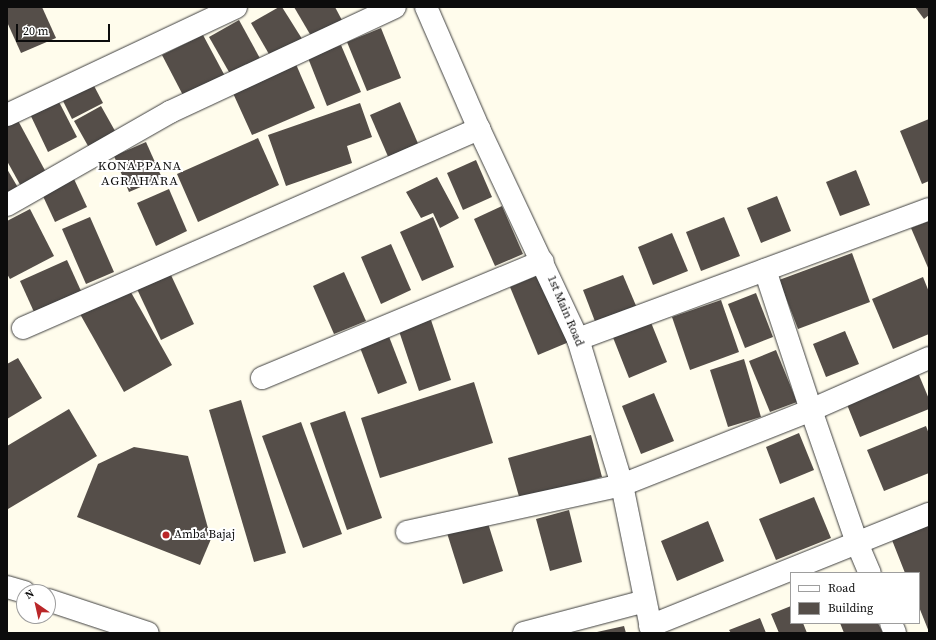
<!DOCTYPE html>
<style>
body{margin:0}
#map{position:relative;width:936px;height:640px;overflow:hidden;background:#fffcec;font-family:"Source Serif 4",serif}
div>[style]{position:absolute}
.building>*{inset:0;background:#554e49}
.roads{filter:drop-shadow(0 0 1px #3f3f3f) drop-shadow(0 0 1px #3f3f3f)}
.minor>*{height:22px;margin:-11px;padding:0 11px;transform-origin:11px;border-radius:11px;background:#fff}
.tertiary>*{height:22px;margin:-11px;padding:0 11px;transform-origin:11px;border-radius:11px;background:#fff}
.dots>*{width:11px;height:11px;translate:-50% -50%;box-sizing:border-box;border:2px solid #fff;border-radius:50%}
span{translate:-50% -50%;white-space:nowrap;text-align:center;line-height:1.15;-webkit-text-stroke:4px #fff;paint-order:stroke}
.street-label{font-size:12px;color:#0c0c0c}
.poi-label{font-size:12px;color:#0c0c0c}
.left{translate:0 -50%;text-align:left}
.neighbourhood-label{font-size:13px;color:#0c0c0c;letter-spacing:1px}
.frame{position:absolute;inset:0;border:8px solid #0c0c0c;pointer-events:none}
.legend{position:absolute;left:790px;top:572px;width:130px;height:52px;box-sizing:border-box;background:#fff;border:1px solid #9e9e9e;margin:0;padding:5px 7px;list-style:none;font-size:12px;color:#0c0c0c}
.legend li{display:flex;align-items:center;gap:8px;height:20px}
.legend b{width:20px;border:1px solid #9e9e9e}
.north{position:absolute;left:16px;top:584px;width:40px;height:40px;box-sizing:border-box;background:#fff;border:1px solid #9e9e9e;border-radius:50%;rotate:326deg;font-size:11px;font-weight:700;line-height:16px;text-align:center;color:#0c0c0c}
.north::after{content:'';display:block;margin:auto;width:14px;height:18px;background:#ba2729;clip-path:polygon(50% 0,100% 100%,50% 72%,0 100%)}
.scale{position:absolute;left:16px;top:24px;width:94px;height:18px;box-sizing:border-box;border:2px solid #0c0c0c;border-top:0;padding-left:5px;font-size:12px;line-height:14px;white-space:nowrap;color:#0c0c0c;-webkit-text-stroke:3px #fff;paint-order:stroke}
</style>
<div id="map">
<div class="building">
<div style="clip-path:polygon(7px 7px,42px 7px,56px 38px,21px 53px,7px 22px)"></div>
<div style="clip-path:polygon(279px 7px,282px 7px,304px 42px,273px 61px,251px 23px)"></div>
<div style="clip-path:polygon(294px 7px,335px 7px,344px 24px,314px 41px)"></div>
<div style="clip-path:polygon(915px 7px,929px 7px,929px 15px,924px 19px)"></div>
<div style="clip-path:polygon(239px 20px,262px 62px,233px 79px,209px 37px)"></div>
<div style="clip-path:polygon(381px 28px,401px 78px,367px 91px,347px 42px)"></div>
<div style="clip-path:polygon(203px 35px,226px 78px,186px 101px,162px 55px)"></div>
<div style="clip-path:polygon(341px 45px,361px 92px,327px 106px,308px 58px)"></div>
<div style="clip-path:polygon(295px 62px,315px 108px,252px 135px,232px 91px)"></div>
<div style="clip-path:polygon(92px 82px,103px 103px,72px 119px,61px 97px)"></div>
<div style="clip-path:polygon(57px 98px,77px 137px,48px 152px,29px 112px)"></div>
<div style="clip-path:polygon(400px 102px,420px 148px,390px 161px,370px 115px)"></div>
<div style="clip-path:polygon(360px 103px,372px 137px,347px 146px,352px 163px,286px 186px,268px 135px)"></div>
<div style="clip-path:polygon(101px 106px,119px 138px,92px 153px,74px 121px)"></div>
<div style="clip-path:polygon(15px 115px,48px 176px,23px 190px,7px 161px,7px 119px)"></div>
<div style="clip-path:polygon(929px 119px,929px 181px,922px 184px,900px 131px)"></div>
<div style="clip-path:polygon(258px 138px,279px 185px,198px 222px,177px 174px)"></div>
<div style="clip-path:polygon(146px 142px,162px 178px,129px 192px,114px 156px)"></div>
<div style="clip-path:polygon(476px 160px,492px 197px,463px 210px,447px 173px)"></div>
<div style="clip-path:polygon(7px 169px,20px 191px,7px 198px)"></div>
<div style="clip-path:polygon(856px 170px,870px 205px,840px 216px,826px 182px)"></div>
<div style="clip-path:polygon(437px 177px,459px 218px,440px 228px,433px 213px,421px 218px,406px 192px)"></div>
<div style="clip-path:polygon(74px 179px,87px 207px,55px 222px,42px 194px)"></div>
<div style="clip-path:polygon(169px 189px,187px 231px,156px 246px,137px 203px)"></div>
<div style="clip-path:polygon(777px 196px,791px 231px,761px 243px,747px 208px)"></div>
<div style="clip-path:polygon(502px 206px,523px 254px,495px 266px,474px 219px)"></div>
<div style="clip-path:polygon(30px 209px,54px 256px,10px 279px,7px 274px,7px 221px)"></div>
<div style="clip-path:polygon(90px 217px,114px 272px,86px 284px,62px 229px)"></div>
<div style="clip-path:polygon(433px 217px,454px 267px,422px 281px,400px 232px)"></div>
<div style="clip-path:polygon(724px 217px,740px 256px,701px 271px,686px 232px)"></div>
<div style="clip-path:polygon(929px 221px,929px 270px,911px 228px)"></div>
<div style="clip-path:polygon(672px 233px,688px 271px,653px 285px,638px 247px)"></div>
<div style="clip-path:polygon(391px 244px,411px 290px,381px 304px,361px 257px)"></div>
<div style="clip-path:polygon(852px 253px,870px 302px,798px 329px,779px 280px)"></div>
<div style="clip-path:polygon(67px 260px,81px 291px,34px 312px,20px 281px)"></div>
<div style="clip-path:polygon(344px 272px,366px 321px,334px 334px,313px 286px)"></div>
<div style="clip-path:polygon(170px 273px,194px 324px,161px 340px,137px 289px)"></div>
<div style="clip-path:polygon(541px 274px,569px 342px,538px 355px,510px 287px)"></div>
<div style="clip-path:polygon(623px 275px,637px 308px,596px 324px,583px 290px)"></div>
<div style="clip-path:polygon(923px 277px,929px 292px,929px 334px,893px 349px,872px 299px)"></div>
<div style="clip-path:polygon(128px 287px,172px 365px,124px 392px,80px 314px)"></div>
<div style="clip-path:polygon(756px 293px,773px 337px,745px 348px,728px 304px)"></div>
<div style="clip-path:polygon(721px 300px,739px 352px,690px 370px,672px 317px)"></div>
<div style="clip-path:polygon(430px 317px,451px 380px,419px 391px,398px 328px)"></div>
<div style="clip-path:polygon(650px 320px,667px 362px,629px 378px,612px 335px)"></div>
<div style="clip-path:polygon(845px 331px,859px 364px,826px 377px,813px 344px)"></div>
<div style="clip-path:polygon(388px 334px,407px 383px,378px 394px,359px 345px)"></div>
<div style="clip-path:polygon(776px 350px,797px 402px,770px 412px,749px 361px)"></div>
<div style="clip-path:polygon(18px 358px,42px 398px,7px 419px,7px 364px)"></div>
<div style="clip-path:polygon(744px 359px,761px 417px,728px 427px,710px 370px)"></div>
<div style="clip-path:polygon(916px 368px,929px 399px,929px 409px,860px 437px,844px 397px)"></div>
<div style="clip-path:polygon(474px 382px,493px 443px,380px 478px,361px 418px)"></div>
<div style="clip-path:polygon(654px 393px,674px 441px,641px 454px,622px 406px)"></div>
<div style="clip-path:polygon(241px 400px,286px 553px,254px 562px,209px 410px)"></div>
<div style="clip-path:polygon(69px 409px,97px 456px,8px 509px,7px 446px)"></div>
<div style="clip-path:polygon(345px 411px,382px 518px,347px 530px,310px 423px)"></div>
<div style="clip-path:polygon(301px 422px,342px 534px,303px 548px,262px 436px)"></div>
<div style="clip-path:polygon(926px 426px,929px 434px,929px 473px,884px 491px,867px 450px)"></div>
<div style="clip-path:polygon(799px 433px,814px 470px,780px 484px,766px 447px)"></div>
<div style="clip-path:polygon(591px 435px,602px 477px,520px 500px,508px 458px)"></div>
<div style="clip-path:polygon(134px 447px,188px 456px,211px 539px,200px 565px,77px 517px,98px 464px)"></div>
<div style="clip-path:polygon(814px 497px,831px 538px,776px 560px,759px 519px)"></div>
<div style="clip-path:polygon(569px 510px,582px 562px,550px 571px,536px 519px)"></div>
<div style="clip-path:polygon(929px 519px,929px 632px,919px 607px,919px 573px,905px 573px,890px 535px)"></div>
<div style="clip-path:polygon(487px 520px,503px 571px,463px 584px,447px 533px)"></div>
<div style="clip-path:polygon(708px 521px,724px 561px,677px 581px,661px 541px)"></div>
<div style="clip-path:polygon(791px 606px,791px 623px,803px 623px,807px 633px,779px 633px,771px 614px)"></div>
<div style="clip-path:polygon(760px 618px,766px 633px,731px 633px,729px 630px)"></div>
<div style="clip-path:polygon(840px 623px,878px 623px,883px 633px,844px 633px)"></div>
<div style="clip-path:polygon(624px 626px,626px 633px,597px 633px,597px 632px)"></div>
</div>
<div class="roads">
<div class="minor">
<div style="left:426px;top:7px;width:133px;rotate:66.5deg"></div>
<div style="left:479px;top:129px;width:232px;rotate:64.8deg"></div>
<div style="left:578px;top:339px;width:152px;rotate:73.2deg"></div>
<div style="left:622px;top:485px;width:151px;rotate:78.5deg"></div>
<div style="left:7px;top:115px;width:253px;rotate:-25.2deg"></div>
<div style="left:7px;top:205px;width:188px;rotate:-29.7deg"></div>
<div style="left:170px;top:112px;width:248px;rotate:-25deg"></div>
<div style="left:765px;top:270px;width:147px;rotate:71.8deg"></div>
<div style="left:811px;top:410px;width:141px;rotate:70.9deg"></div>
<div style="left:857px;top:543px;width:33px;rotate:67deg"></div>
<div style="left:23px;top:328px;width:498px;rotate:-23.6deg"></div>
<div style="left:578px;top:339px;width:374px;rotate:-20.3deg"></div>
<div style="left:262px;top:378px;width:304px;rotate:-22.6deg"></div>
<div style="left:407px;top:532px;width:220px;rotate:-12.3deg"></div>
<div style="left:622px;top:485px;width:203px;rotate:-21.6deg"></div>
<div style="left:811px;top:410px;width:129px;rotate:-23.8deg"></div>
<div style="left:891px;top:623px;width:11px;rotate:68deg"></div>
<div style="left:650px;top:626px;width:301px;rotate:-21.9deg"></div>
<div style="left:524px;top:633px;width:125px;rotate:-14.8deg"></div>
</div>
<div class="tertiary">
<div style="left:7px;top:587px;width:18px;rotate:16deg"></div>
<div style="left:48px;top:600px;width:105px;rotate:18.3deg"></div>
</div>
</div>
<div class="dots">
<div style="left:166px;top:535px;background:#ba2729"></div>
</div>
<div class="street-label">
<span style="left:565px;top:311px;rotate:67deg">1st Main Road</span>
</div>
<div class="poi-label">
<span class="left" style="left:174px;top:535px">Amba Bajaj</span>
</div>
<div class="neighbourhood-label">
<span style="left:140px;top:174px">KONAPPANA<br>AGRAHARA</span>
</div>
<div class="frame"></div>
<ul class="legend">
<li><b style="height:5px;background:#fff"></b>Road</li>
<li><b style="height:11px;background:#554e49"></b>Building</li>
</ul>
<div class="north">N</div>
<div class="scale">20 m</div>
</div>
